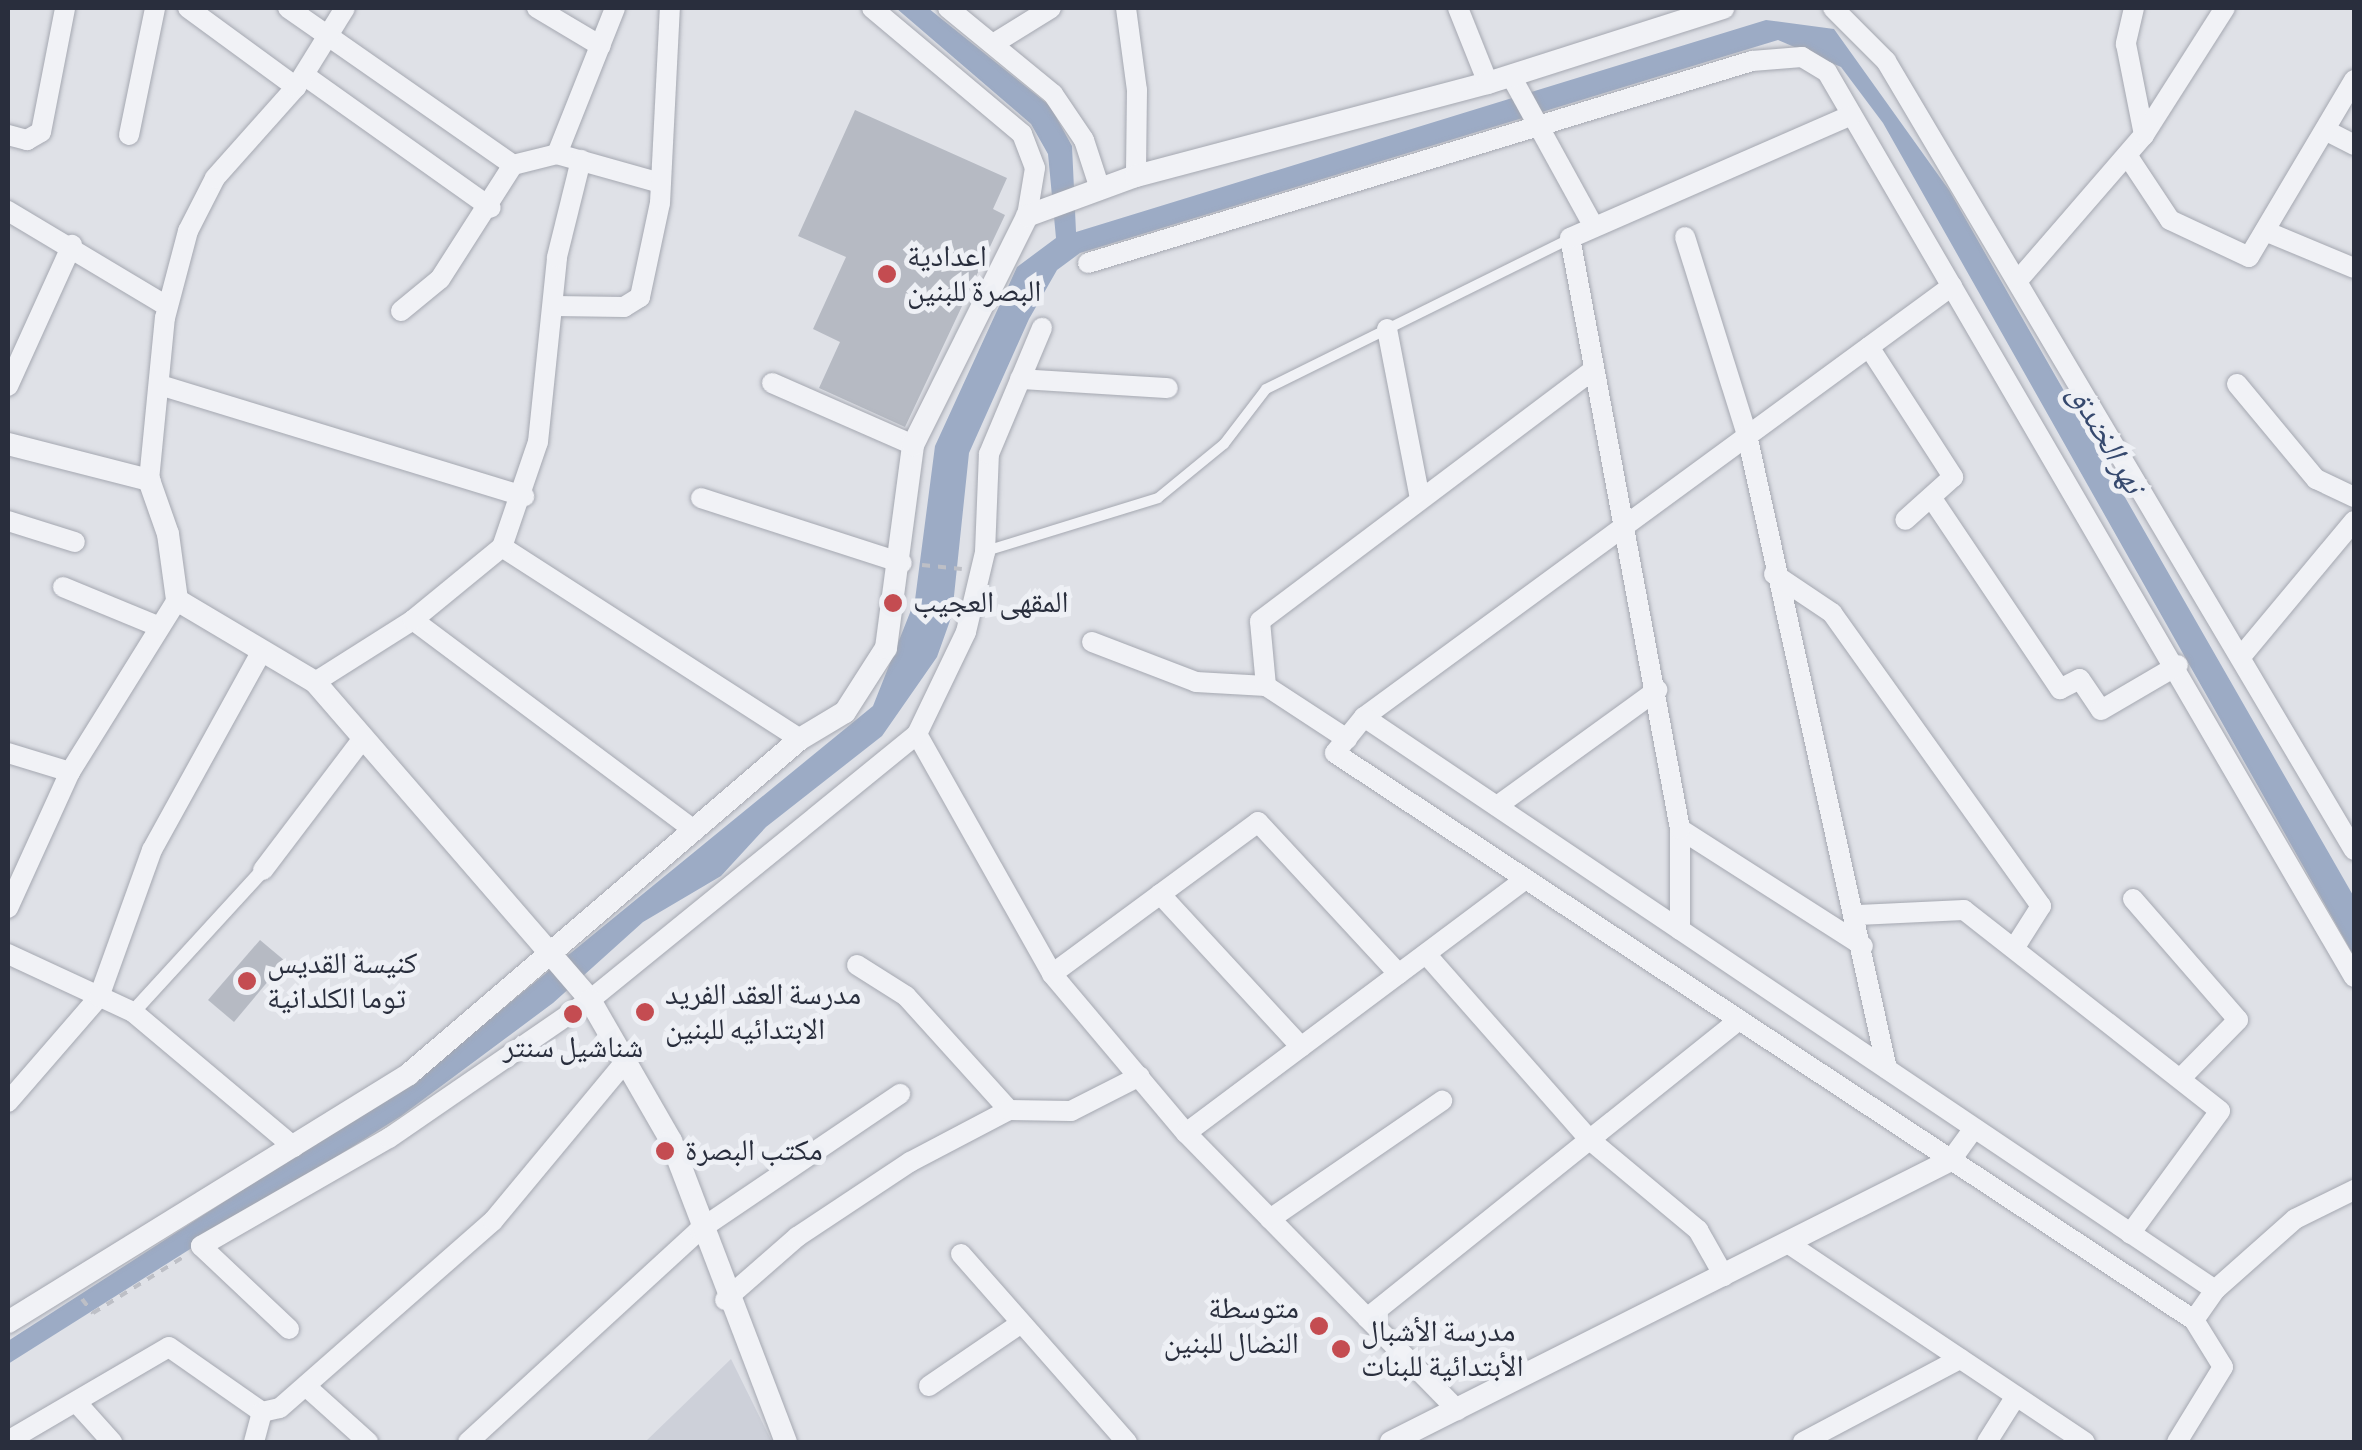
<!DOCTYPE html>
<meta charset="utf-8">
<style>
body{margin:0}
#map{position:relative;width:2362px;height:1450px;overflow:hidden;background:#dfe1e7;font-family:"Alegreya Sans","Noto Naskh Arabic",sans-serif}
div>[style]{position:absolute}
.built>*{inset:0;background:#cdd0d9}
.water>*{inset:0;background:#9cabc5}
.building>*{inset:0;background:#b6bac3}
.path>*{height:4px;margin-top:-2px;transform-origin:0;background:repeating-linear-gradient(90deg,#bdbfc6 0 8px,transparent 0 16px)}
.roads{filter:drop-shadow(0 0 2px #a5a8b1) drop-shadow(0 0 2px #a5a8b1)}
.service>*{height:10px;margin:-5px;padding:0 5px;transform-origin:5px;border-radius:5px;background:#f1f2f6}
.pedestrian>*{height:14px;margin:-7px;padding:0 7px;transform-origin:7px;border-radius:7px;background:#f1f2f6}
.minor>*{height:20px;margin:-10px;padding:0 10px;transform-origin:10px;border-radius:10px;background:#f1f2f6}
.tertiary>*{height:22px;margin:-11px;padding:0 11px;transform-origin:11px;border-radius:11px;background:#f1f2f6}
.dots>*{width:28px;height:28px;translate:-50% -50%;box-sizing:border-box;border:5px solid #eef0f5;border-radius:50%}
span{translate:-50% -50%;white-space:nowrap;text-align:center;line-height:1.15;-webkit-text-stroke:10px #eef0f5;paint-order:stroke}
.poi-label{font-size:30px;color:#292e3d}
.left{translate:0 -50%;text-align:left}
.right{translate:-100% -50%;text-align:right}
.water-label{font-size:32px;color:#36496e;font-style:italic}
.frame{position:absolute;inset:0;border:10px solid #292e3d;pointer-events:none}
</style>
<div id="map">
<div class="built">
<div style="clip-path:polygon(731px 1359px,772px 1442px,645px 1442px)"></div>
</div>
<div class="water">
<div style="clip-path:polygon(896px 8px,928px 8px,1050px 106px,1072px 146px,1076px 232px,1766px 20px,1834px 29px,1949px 190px,2354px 897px,2354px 956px,1883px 123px,1841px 67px,1778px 40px,1080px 253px,1057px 270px,1029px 319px,969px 453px,952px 615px,937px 657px,882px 736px,766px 827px,721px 876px,643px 922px,553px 1003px,401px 1116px,8px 1364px,8px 1341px,424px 1073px,873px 706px,915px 600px,935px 446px,1017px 267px,1056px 238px,1048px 154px,1031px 124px)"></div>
</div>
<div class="building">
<div style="clip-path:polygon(855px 110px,1007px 178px,993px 209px,1005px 215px,905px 427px,819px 388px,840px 342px,813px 329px,846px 257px,798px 236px)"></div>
<div style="clip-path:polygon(260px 940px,285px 961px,234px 1022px,208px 1000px)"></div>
</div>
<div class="path">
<div style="left:922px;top:565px;width:40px;rotate:5.7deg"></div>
<div style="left:82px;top:1299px;width:18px;rotate:52deg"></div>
<div style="left:93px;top:1313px;width:108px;rotate:-31.8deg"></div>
</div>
<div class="roads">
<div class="service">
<div style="left:986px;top:551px;width:180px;rotate:-17.1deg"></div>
<div style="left:1158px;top:498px;width:85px;rotate:-39.3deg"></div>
<div style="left:1224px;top:444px;width:69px;rotate:-52.6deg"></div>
<div style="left:1266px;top:389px;width:339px;rotate:-26.3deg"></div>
</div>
<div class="pedestrian">
<div style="left:133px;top:1012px;width:193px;rotate:-47.5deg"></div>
</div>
<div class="minor">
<div style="left:188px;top:8px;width:134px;rotate:36.2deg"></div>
<div style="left:288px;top:8px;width:274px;rotate:34.9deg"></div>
<div style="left:513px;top:165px;width:45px;rotate:-14deg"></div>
<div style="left:557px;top:154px;width:107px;rotate:15.7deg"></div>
<div style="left:537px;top:8px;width:74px;rotate:30.7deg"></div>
<div style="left:872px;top:8px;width:196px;rotate:40deg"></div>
<div style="left:1022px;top:134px;width:36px;rotate:69deg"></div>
<div style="left:1035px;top:168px;width:49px;rotate:99.5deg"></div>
<div style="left:948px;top:8px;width:136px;rotate:39.3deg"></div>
<div style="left:1053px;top:94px;width:55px;rotate:56deg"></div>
<div style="left:1084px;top:140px;width:52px;rotate:71.9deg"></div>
<div style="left:1126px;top:8px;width:83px;rotate:82.4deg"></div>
<div style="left:1137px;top:90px;width:86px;rotate:90.7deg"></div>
<div style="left:1458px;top:8px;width:81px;rotate:68.2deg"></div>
<div style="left:1833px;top:8px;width:75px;rotate:45deg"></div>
<div style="left:1886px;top:61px;width:917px;rotate:59.33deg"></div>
<div style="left:2134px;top:8px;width:37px;rotate:103deg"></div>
<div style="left:2126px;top:44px;width:93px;rotate:78.8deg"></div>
<div style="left:993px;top:44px;width:68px;rotate:-31.8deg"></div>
<div style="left:304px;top:75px;width:229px;rotate:35.4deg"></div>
<div style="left:1511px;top:76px;width:172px;rotate:61.2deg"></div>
<div style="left:2325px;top:130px;width:33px;rotate:27deg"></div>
<div style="left:8px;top:135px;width:20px;rotate:15deg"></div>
<div style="left:27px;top:140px;width:16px;rotate:-30deg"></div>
<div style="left:41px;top:132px;width:126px;rotate:-79deg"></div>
<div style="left:129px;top:135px;width:130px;rotate:-78.4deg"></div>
<div style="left:557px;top:154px;width:157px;rotate:-68.3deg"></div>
<div style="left:2127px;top:155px;width:78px;rotate:56.5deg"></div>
<div style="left:2170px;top:220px;width:87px;rotate:25.1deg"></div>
<div style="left:2249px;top:257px;width:206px;rotate:-59.3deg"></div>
<div style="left:8px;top:211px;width:185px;rotate:30.9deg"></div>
<div style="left:2265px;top:231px;width:96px;rotate:22.6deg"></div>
<div style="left:1685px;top:237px;width:207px;rotate:72.6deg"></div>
<div style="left:1747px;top:435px;width:649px;rotate:77.55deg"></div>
<div style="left:1088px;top:263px;width:694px;rotate:-16.92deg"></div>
<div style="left:1752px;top:61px;width:50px;rotate:-4.6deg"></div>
<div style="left:1802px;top:57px;width:29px;rotate:31deg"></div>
<div style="left:1827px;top:72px;width:1047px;rotate:59.79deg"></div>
<div style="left:2020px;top:278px;width:189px;rotate:-49.1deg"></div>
<div style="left:2144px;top:135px;width:151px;rotate:-57.5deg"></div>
<div style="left:1952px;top:286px;width:729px;rotate:143.76deg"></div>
<div style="left:1364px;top:717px;width:46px;rotate:128.9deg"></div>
<div style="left:1335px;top:753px;width:1029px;rotate:33.43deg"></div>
<div style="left:2194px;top:1320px;width:55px;rotate:58.3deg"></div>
<div style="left:2223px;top:1367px;width:88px;rotate:121.5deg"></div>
<div style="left:554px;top:306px;width:70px;rotate:0.8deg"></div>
<div style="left:624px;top:307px;width:19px;rotate:-32deg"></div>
<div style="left:640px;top:297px;width:96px;rotate:-78deg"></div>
<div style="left:660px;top:203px;width:195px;rotate:-87.1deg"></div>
<div style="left:401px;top:311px;width:50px;rotate:-39.4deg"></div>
<div style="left:440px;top:279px;width:135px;rotate:-57.4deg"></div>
<div style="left:1387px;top:329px;width:173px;rotate:79deg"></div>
<div style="left:1869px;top:347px;width:155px;rotate:57.1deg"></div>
<div style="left:1953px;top:477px;width:64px;rotate:138.1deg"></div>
<div style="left:1020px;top:379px;width:148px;rotate:3.5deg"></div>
<div style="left:772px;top:383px;width:154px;rotate:23.7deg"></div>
<div style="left:2237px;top:384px;width:124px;rotate:50.3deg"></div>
<div style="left:2316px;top:479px;width:42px;rotate:25.3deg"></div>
<div style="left:160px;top:385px;width:381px;rotate:17deg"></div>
<div style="left:8px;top:386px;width:155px;rotate:-65.6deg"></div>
<div style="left:149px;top:480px;width:163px;rotate:-84.4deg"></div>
<div style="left:165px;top:318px;width:90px;rotate:-75.2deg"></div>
<div style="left:188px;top:231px;width:59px;rotate:-63deg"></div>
<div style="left:215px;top:178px;width:122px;rotate:-48.3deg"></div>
<div style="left:296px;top:87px;width:93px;rotate:-58.2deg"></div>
<div style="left:701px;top:498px;width:211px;rotate:17.9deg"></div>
<div style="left:1933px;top:500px;width:228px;rotate:56.1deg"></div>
<div style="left:2060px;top:689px;width:22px;rotate:-27deg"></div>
<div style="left:2080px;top:679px;width:37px;rotate:56deg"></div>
<div style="left:2101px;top:710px;width:89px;rotate:-30.3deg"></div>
<div style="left:8px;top:521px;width:70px;rotate:17.4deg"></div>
<div style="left:502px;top:547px;width:354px;rotate:32.8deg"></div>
<div style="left:1774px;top:574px;width:70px;rotate:33.9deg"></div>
<div style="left:1832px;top:613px;width:360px;rotate:54.5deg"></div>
<div style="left:2041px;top:906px;width:49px;rotate:122.4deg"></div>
<div style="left:63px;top:587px;width:100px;rotate:22.4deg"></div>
<div style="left:413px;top:620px;width:352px;rotate:36.8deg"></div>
<div style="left:1092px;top:642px;width:111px;rotate:21deg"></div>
<div style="left:1196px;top:682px;width:70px;rotate:3.3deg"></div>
<div style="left:1266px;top:686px;width:97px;rotate:33.2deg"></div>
<div style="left:2244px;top:653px;width:172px;rotate:-50.2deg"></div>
<div style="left:315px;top:682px;width:116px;rotate:-32.3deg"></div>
<div style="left:413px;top:620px;width:115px;rotate:-39.4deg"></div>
<div style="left:502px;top:547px;width:111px;rotate:-71.1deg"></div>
<div style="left:538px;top:442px;width:186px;rotate:-84.1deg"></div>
<div style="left:557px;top:257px;width:100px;rotate:-76.1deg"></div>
<div style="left:1266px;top:686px;width:65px;rotate:-95.3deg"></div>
<div style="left:1260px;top:621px;width:416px;rotate:-37deg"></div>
<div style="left:1364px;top:717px;width:1026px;rotate:33.95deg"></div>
<div style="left:917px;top:734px;width:275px;rotate:60.6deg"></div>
<div style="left:1052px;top:974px;width:208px;rotate:49.9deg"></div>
<div style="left:1186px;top:1133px;width:388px;rotate:45.6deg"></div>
<div style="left:8px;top:753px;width:65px;rotate:17deg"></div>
<div style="left:1497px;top:806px;width:198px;rotate:-35.9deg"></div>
<div style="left:1680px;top:829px;width:217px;rotate:32.6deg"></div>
<div style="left:263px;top:870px;width:161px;rotate:-52.8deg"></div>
<div style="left:1160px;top:894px;width:208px;rotate:47.3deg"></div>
<div style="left:2133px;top:899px;width:160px;rotate:49deg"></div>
<div style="left:2238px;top:1020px;width:81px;rotate:134.5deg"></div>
<div style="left:8px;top:908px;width:149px;rotate:-65.5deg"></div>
<div style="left:70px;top:772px;width:203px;rotate:-58.1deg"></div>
<div style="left:1856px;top:915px;width:108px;rotate:-2.7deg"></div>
<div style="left:1964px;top:910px;width:325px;rotate:38.1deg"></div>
<div style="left:2220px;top:1111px;width:152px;rotate:126.2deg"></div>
<div style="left:1680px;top:930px;width:101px;rotate:-90deg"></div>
<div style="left:1680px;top:829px;width:601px;rotate:-100.54deg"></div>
<div style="left:1570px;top:238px;width:307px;rotate:-23.6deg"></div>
<div style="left:8px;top:954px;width:138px;rotate:24.9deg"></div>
<div style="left:133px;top:1012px;width:210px;rotate:40deg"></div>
<div style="left:1426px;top:954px;width:248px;rotate:48.6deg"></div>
<div style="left:1590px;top:1140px;width:141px;rotate:39.8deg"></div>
<div style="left:1698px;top:1230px;width:53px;rotate:60.5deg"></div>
<div style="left:857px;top:965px;width:58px;rotate:32.3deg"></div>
<div style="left:906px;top:996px;width:154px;rotate:47.9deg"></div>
<div style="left:1052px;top:974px;width:256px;rotate:-36.4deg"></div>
<div style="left:1258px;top:822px;width:207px;rotate:47.2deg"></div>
<div style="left:8px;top:1102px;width:139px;rotate:-49.1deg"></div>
<div style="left:99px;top:997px;width:156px;rotate:-70.2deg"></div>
<div style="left:152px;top:850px;width:224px;rotate:-61.1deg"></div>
<div style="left:1186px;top:1133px;width:424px;rotate:-36.8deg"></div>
<div style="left:1951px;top:1160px;width:39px;rotate:-54deg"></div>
<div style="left:1270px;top:1219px;width:209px;rotate:-34.5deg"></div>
<div style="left:1789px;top:1244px;width:356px;rotate:33.8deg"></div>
<div style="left:961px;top:1254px;width:251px;rotate:48.6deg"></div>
<div style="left:725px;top:1300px;width:96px;rotate:-41.2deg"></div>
<div style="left:797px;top:1237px;width:136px;rotate:-33.6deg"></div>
<div style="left:910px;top:1162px;width:112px;rotate:-27.7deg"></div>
<div style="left:1009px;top:1110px;width:62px;rotate:0.9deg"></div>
<div style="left:1071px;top:1111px;width:77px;rotate:-26.9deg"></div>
<div style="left:1367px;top:1318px;width:477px;rotate:-38.7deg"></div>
<div style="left:2194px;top:1320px;width:37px;rotate:-55deg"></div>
<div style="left:2215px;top:1290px;width:107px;rotate:-41.6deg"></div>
<div style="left:2295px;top:1219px;width:66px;rotate:-26.2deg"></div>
<div style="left:289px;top:1329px;width:121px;rotate:-136.7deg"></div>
<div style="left:201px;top:1246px;width:217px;rotate:-29.9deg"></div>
<div style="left:389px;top:1138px;width:244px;rotate:-34.5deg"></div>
<div style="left:590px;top:1000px;width:422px;rotate:-39.1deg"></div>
<div style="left:917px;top:734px;width:113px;rotate:-64.3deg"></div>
<div style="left:966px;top:632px;width:82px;rotate:-76.6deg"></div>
<div style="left:985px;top:552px;width:98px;rotate:-87.7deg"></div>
<div style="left:989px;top:454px;width:137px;rotate:-67.2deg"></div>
<div style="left:929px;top:1386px;width:110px;rotate:-34.3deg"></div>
<div style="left:308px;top:1388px;width:81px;rotate:42deg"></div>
<div style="left:76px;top:1402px;width:54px;rotate:48deg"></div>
<div style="left:8px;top:1441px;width:186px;rotate:-30.3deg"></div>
<div style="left:169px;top:1347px;width:113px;rotate:35deg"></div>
<div style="left:262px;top:1412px;width:18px;rotate:-13deg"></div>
<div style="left:280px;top:1408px;width:283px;rotate:-41.3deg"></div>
<div style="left:493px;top:1221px;width:213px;rotate:-50.3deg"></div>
<div style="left:254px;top:1442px;width:31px;rotate:-75deg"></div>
<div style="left:468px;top:1442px;width:314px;rotate:-42.5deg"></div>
<div style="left:699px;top:1230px;width:243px;rotate:-34.1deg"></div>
<div style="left:1803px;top:1442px;width:178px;rotate:-27.9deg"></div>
<div style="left:1987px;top:1442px;width:54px;rotate:-57.8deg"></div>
</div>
<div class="tertiary">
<div style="left:8px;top:444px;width:146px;rotate:14.3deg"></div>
<div style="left:149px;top:480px;width:57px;rotate:70.6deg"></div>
<div style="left:168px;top:534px;width:67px;rotate:82.2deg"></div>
<div style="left:177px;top:600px;width:161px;rotate:30.7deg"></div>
<div style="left:315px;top:682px;width:420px;rotate:49.1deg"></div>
<div style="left:590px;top:1000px;width:163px;rotate:60.1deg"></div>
<div style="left:671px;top:1141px;width:322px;rotate:69.1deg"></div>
<div style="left:8px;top:1322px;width:471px;rotate:-31.7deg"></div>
<div style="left:409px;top:1074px;width:515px;rotate:-40.59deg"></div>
<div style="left:800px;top:739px;width:52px;rotate:-31deg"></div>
<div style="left:845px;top:712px;width:76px;rotate:-57.4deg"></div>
<div style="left:886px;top:648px;width:205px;rotate:-82.4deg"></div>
<div style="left:913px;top:445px;width:256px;rotate:-63.5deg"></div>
<div style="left:1027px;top:216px;width:116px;rotate:-20.2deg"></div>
<div style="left:1136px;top:176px;width:364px;rotate:-14.8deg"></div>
<div style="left:1488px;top:83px;width:247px;rotate:-17.7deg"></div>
<div style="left:1391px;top:1442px;width:627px;rotate:-26.73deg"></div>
</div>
</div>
<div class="dots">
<div style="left:887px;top:274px;background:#c44c51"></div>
<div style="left:893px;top:603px;background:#c44c51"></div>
<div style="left:247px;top:981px;background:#c44c51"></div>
<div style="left:645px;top:1012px;background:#c44c51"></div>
<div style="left:573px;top:1014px;background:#c44c51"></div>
<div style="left:665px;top:1151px;background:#c44c51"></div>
<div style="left:1319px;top:1326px;background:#c44c51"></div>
<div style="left:1341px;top:1349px;background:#c44c51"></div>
</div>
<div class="poi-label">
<span class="left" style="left:907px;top:274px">اعدادية<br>البصرة للبنين</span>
<span class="left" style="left:913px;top:603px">المقهى العجيب</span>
<span class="left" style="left:267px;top:981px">كنيسة القديس<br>توما الكلدانية</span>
<span class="left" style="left:665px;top:1012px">مدرسة العقد الفريد<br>الابتدائيه للبنين</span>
<span style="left:573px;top:1048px">شناشيل سنتر</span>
<span class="left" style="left:685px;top:1151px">مكتب البصرة</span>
<span class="right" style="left:1299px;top:1326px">متوسطة<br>النضال للبنين</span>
<span class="left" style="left:1361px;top:1349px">مدرسة الأشبال<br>الأبتدائية للبنات</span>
</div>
<div class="water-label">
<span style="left:2106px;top:439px;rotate:60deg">نهر الخندق</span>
</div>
<div class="frame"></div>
</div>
